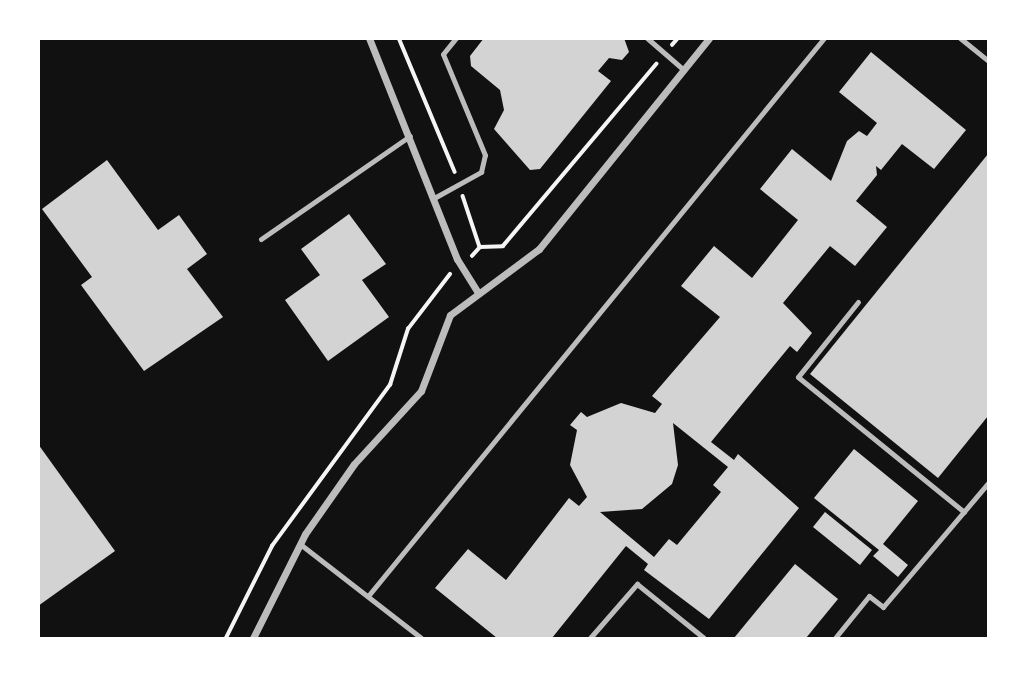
<!DOCTYPE html>
<style>
body{margin:0}
#map{position:relative;width:1027px;height:677px;overflow:hidden;background:#111;font-family:Literata,serif}
div>[style]{position:absolute}
.building>*{inset:0;background:#d3d3d3}
.path>*{height:3.5px;margin:-1.75px;padding:0 1.75px;transform-origin:1.75px;border-radius:1.75px;background:#f5f5f5}
.service>*{height:5px;margin:-2.5px;padding:0 2.5px;transform-origin:2.5px;border-radius:2.5px;background:#bcbcbc}
.minor>*{height:7px;margin:-3.5px;padding:0 3.5px;transform-origin:3.5px;border-radius:3.5px;background:#bcbcbc}
span{translate:-50% -50%;white-space:nowrap;text-align:center;line-height:1.15;-webkit-text-stroke:7px #fff;paint-order:stroke}
.frame{position:absolute;inset:0;border:40px solid #fff;pointer-events:none}
</style>
<div id="map">
<div class="building">
<div style="clip-path:polygon(484px 38px,624px 38px,629px 52px,622px 60px,609px 58px,598px 71px,611px 81px,540px 169px,530px 170px,494px 129px,504px 110px,500px 90px,471px 66px,470px 56px)"></div>
<div style="clip-path:polygon(evenodd,871px 52px,966px 130px,934px 169px,902px 144px,881px 170px,876px 166px,877px 175px,856px 201px,887px 227px,855px 266px,830px 246px,783px 303px,812px 333px,797px 352px,790px 346px,711px 442px,734px 460px,738px 454px,799px 508px,709px 619px,644px 570px,648px 564px,626px 546px,552px 638px,497px 638px,435px 588px,468px 549px,506px 580px,569px 498px,579px 506px,587px 497px,570px 465px,577px 430px,570px 425px,581px 412px,587px 417px,621px 403px,655px 413px,662px 404px,652px 396px,720px 317px,681px 286px,714px 246px,752px 278px,798px 220px,760px 189px,792px 149px,831px 181px,847px 141px,859px 131px,867px 136px,877px 123px,839px 92px,871px 52px,673px 423px,728px 467px,713px 485px,721px 492px,677px 545px,669px 539px,654px 557px,600px 512px,642px 509px,672px 484px,678px 465px,673px 423px)"></div>
<div style="clip-path:polygon(988px 154px,988px 416px,938px 478px,810px 374px)"></div>
<div style="clip-path:polygon(107px 160px,158px 230px,179px 215px,207px 254px,187px 269px,223px 317px,144px 371px,81px 285px,92px 277px,42px 209px)"></div>
<div style="clip-path:polygon(349px 214px,386px 264px,362px 280px,389px 317px,328px 361px,285px 300px,320px 275px,301px 249px)"></div>
<div style="clip-path:polygon(38px 444px,115px 551px,38px 606px)"></div>
<div style="clip-path:polygon(854px 449px,918px 501px,883px 544px,908px 565px,898px 577px,873px 556px,879px 550px,814px 498px)"></div>
<div style="clip-path:polygon(825px 512px,872px 550px,860px 565px,813px 527px)"></div>
<div style="clip-path:polygon(795px 564px,838px 599px,806px 638px,734px 638px)"></div>
</div>
<div class="path">
<div style="left:399px;top:38px;width:145px;rotate:67.3deg"></div>
<div style="left:672px;top:45px;width:9px;rotate:-49deg"></div>
<div style="left:463px;top:196px;width:54px;rotate:71.6deg"></div>
<div style="left:472px;top:256px;width:12px;rotate:-48deg"></div>
<div style="left:480px;top:247px;width:23px;rotate:-2deg"></div>
<div style="left:503px;top:246px;width:238px;rotate:-49.9deg"></div>
<div style="left:226px;top:638px;width:103px;rotate:-63.4deg"></div>
<div style="left:272px;top:546px;width:200px;rotate:-53.8deg"></div>
<div style="left:390px;top:385px;width:59px;rotate:-72.2deg"></div>
<div style="left:408px;top:329px;width:69px;rotate:-52.6deg"></div>
</div>
<div class="service">
<div style="left:647px;top:38px;width:49px;rotate:40.9deg"></div>
<div style="left:960px;top:38px;width:36px;rotate:39deg"></div>
<div style="left:434px;top:198px;width:54px;rotate:-29deg"></div>
<div style="left:481px;top:172px;width:17px;rotate:-77deg"></div>
<div style="left:485px;top:155px;width:109px;rotate:-112.6deg"></div>
<div style="left:443px;top:54px;width:21px;rotate:-51deg"></div>
<div style="left:261px;top:239px;width:181px;rotate:-34.7deg"></div>
<div style="left:858px;top:302px;width:96px;rotate:128.7deg"></div>
<div style="left:798px;top:377px;width:214px;rotate:39.1deg"></div>
<div style="left:300px;top:544px;width:153px;rotate:37.8deg"></div>
<div style="left:368px;top:596px;width:721px;rotate:-50.74deg"></div>
<div style="left:590px;top:638px;width:72px;rotate:-49deg"></div>
<div style="left:637px;top:584px;width:86px;rotate:38.9deg"></div>
<div style="left:835px;top:638px;width:54px;rotate:-51deg"></div>
<div style="left:869px;top:596px;width:18px;rotate:38deg"></div>
<div style="left:883px;top:607px;width:162px;rotate:-49.7deg"></div>
</div>
<div class="minor">
<div style="left:369px;top:38px;width:238px;rotate:68.3deg"></div>
<div style="left:457px;top:259px;width:39px;rotate:58deg"></div>
<div style="left:253px;top:638px;width:116px;rotate:-63.4deg"></div>
<div style="left:305px;top:534px;width:85px;rotate:-55deg"></div>
<div style="left:354px;top:464px;width:99px;rotate:-47.5deg"></div>
<div style="left:421px;top:391px;width:81px;rotate:-69.1deg"></div>
<div style="left:450px;top:315px;width:111px;rotate:-36.6deg"></div>
<div style="left:539px;top:249px;width:271px;rotate:-51.1deg"></div>
</div>
<div class="frame"></div>
</div>
